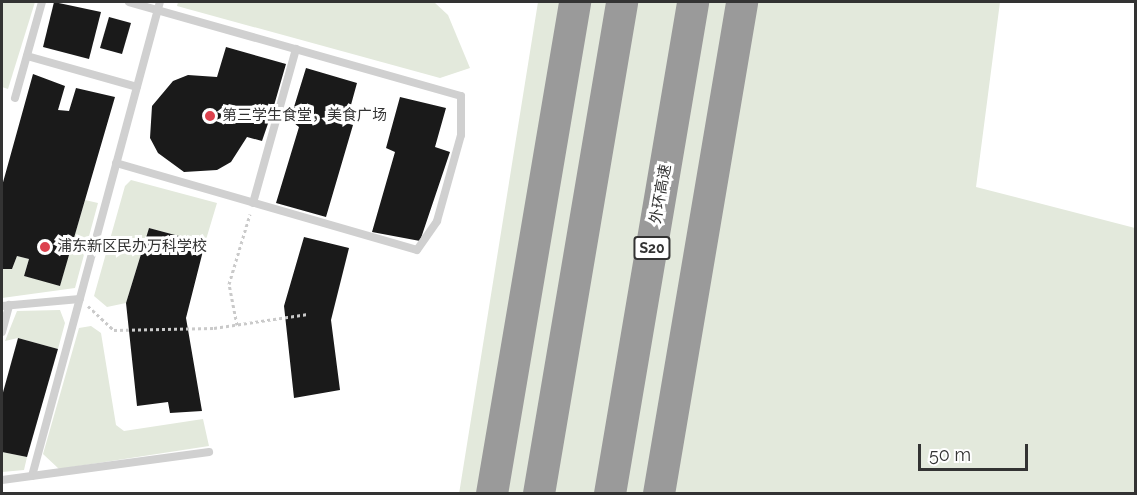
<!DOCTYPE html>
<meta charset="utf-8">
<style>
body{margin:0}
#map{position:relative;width:1137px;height:495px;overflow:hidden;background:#fff;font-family:Raleway,"Noto Sans SC",sans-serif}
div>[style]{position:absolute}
.green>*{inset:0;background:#e3e9dc}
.building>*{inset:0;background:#1a1a1a}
.path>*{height:3px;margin-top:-1.5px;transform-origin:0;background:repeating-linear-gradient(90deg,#cacaca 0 3px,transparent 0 6px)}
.lane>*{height:8px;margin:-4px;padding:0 4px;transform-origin:4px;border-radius:4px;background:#d0d0d0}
.highway>*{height:32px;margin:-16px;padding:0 16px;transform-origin:16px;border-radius:16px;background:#9a9a9a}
.dots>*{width:16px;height:16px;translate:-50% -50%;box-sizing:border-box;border:3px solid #fff;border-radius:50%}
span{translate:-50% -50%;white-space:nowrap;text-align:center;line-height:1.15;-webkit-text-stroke:6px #fff;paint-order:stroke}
.shield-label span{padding:2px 4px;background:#fff;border:2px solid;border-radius:4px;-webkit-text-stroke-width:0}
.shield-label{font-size:14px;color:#333;font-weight:700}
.poi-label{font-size:15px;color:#333}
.left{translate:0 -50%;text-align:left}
.street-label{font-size:15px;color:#333}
.frame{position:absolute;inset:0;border:3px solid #333;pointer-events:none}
.scale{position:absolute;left:918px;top:444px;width:110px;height:27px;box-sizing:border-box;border:3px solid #333;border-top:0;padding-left:8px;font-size:18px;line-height:21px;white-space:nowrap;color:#333;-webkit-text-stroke:4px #fff;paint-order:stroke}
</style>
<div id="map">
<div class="green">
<div style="clip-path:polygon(2px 2px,35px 2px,8px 89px,2px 87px)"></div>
<div style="clip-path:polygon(178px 2px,434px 2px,448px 15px,470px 68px,440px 78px,177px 6px)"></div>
<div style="clip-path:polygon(538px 2px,1000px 2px,976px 187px,1135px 228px,1135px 493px,459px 494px)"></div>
<div style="clip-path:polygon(131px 180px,217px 203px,205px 243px,149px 228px,126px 303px,107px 307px,94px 296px,125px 186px)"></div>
<div style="clip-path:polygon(85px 200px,98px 203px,75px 288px,2px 298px,2px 269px,12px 269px,17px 256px,29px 259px,24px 276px,60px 285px)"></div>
<div style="clip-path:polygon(60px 310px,65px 323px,58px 349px,18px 338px,5px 341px,17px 311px)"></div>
<div style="clip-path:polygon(91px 326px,101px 333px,116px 425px,124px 431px,203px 419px,209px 446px,59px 469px,43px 454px,79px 328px)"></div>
<div style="clip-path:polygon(2px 452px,27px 457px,24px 470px,2px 472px)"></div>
</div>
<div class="building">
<div style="clip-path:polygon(54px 2px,101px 12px,89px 59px,43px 47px)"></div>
<div style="clip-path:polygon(109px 17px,131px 23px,122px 54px,100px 48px)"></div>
<div style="clip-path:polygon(226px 47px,286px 64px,273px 109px,262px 141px,247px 137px,231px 162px,217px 170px,184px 172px,158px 153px,150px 138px,152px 106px,173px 81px,188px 75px,217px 77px)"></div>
<div style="clip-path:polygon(306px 68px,357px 83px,346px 123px,353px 125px,326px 217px,276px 203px,299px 127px,290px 120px)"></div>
<div style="clip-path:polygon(33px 74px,65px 86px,58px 110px,69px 111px,76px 88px,115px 97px,60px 286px,24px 276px,29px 259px,17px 256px,12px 269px,2px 269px,2px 186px)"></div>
<div style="clip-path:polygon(400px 97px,446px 108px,435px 147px,450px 152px,420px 241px,372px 232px,395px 152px,386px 148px)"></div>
<div style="clip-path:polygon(149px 228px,205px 243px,186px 318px,202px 411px,170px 413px,168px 402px,137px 406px,126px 303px)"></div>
<div style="clip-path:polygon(304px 237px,349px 248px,331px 320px,340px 390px,294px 398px,284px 306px)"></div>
<div style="clip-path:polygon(18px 338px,58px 349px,27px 457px,2px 452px,2px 396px)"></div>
</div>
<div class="path">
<div style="left:88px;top:306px;width:35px;rotate:43deg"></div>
<div style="left:114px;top:330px;width:100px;rotate:-1.1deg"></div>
<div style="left:214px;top:328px;width:95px;rotate:-8.5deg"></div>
<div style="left:237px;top:325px;width:42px;rotate:-101deg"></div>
<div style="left:229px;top:284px;width:73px;rotate:-73.3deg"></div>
</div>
<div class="lane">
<div style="left:27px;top:56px;width:114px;rotate:15.7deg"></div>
<div style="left:15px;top:98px;width:100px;rotate:-74.3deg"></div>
<div style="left:116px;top:163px;width:313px;rotate:16.1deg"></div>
<div style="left:417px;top:250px;width:35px;rotate:-55deg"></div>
<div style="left:437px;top:221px;width:89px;rotate:-74.4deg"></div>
<div style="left:461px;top:135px;width:39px;rotate:-90deg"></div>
<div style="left:461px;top:96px;width:345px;rotate:-164.2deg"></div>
<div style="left:253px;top:203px;width:160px;rotate:-74.4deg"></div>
<div style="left:2px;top:306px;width:78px;rotate:-5.1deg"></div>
<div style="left:2px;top:332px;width:28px;rotate:-75deg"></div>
<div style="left:32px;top:476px;width:491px;rotate:-74.9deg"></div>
<div style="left:2px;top:480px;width:209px;rotate:-7.7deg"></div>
</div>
<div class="highway">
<div style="left:492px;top:494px;width:499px;rotate:-80.4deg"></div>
<div style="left:539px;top:494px;width:499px;rotate:-80.4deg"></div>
<div style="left:610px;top:494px;width:499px;rotate:-80.4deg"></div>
<div style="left:659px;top:494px;width:499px;rotate:-80.4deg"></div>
</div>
<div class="dots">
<div style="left:210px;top:116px;background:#dc424e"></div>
<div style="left:45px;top:247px;background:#dc424e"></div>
</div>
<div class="shield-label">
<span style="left:652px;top:248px">S20</span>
</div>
<div class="poi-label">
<span class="left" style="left:222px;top:116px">第三学生食堂，美食广场</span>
<span class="left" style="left:57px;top:247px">浦东新区民办万科学校</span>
</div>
<div class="street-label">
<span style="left:661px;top:194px;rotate:-80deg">外环高速</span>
</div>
<div class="frame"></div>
<div class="scale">50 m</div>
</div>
